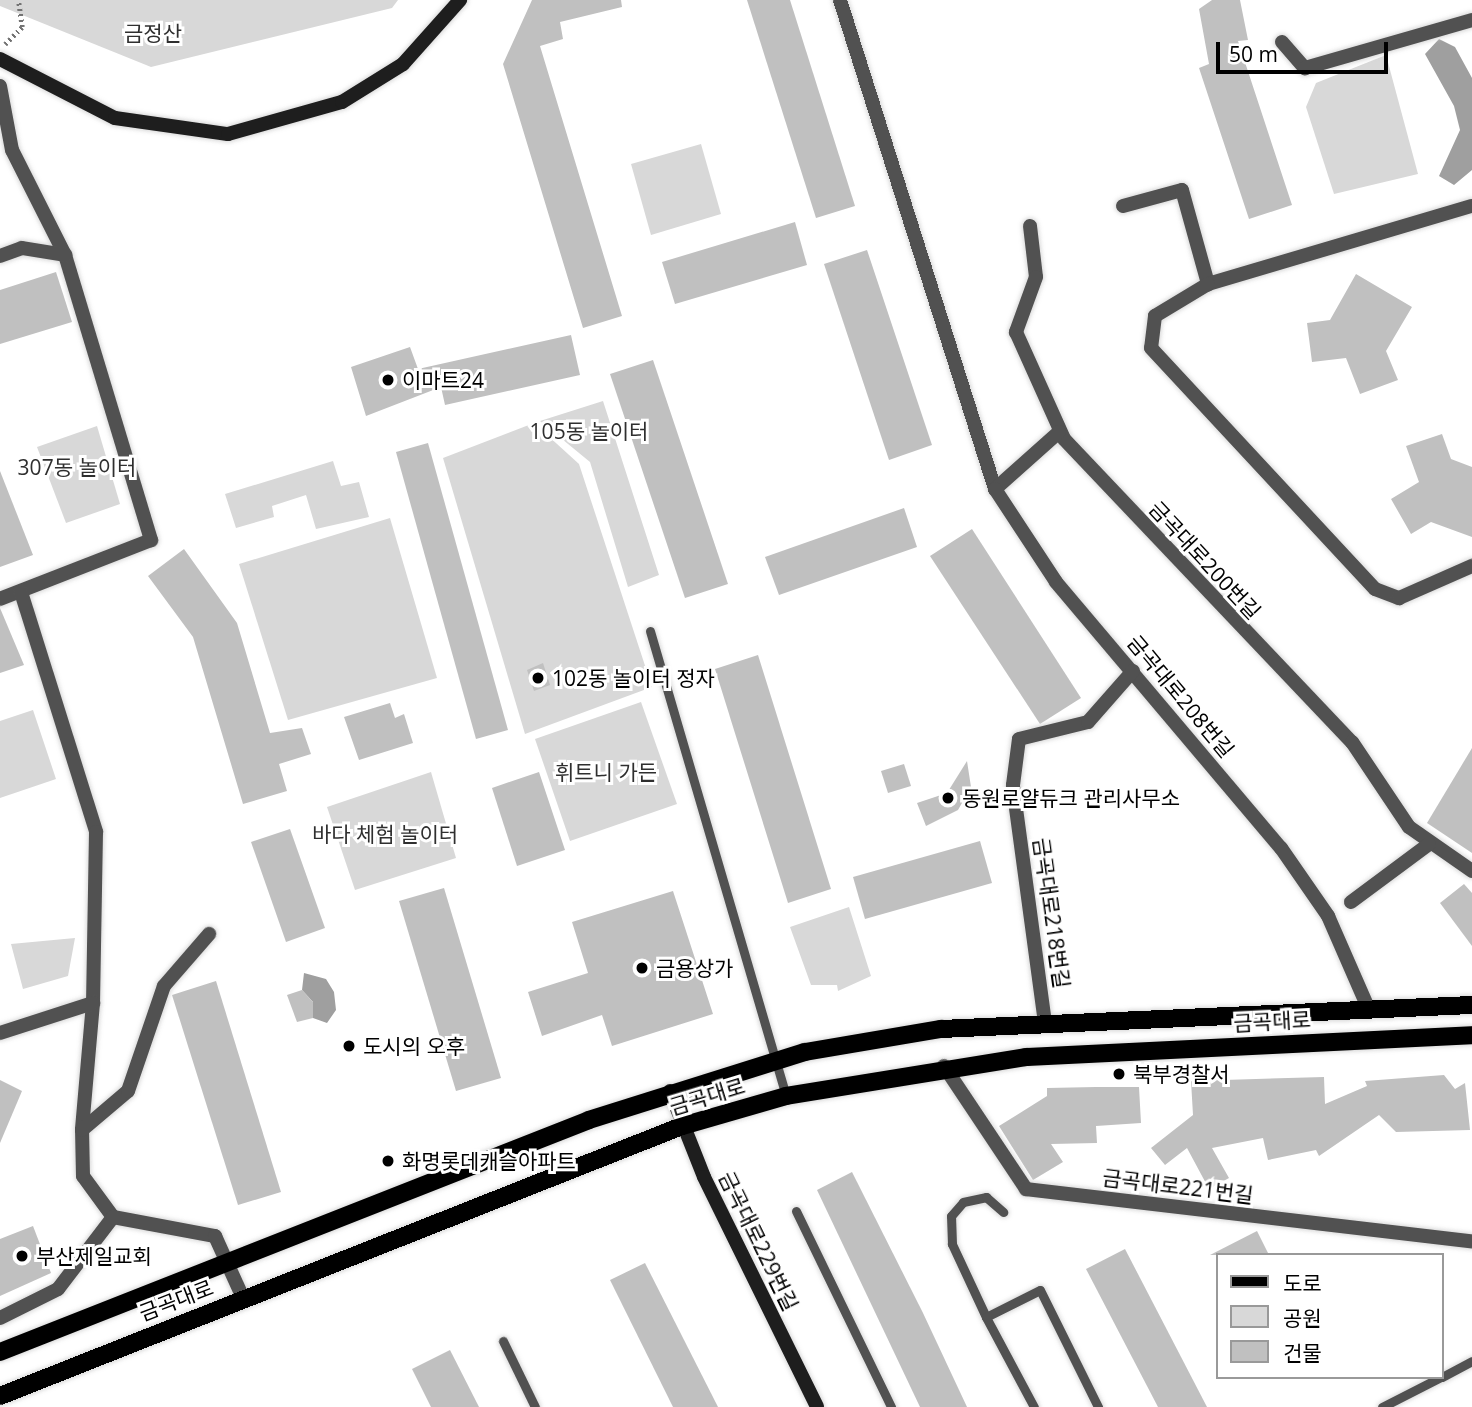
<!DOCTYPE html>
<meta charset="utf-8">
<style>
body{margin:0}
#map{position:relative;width:1472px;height:1407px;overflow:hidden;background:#fff;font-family:"Open Sans","Noto Sans KR",sans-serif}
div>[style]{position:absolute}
.green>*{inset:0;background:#d8d8d8}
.water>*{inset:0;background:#9f9f9f}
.building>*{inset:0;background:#c0c0c0}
.path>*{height:4.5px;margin-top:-2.25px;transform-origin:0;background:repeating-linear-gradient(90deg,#737373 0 2px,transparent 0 5.5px)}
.roads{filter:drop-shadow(0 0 2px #dbdbdb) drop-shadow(0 0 2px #dbdbdb)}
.lane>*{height:9px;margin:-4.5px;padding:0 4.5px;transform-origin:4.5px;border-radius:4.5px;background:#515151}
.street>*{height:14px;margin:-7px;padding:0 7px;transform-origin:7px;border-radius:7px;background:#515151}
.secondary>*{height:14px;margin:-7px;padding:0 7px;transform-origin:7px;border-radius:7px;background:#1e1e1e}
.primary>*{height:18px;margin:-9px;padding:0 9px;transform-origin:9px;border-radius:9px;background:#000}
.dots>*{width:19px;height:19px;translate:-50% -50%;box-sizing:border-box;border:4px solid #fff;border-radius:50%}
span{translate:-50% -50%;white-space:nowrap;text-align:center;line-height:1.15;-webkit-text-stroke:6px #fff;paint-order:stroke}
.park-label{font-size:21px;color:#2f2f2f}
.poi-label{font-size:21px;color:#000}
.left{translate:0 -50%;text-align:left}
.street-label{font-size:21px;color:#000}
.legend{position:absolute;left:1216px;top:1253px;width:228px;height:126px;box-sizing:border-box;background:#fff;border:2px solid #999;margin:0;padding:9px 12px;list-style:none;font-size:21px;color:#000}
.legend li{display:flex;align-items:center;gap:14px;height:35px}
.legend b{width:35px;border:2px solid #999}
.scale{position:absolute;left:1216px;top:42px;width:172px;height:32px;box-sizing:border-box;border:4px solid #000;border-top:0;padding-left:9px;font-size:21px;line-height:24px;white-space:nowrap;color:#000;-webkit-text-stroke:5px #fff;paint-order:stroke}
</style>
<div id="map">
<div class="green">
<div style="clip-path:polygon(0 0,398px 0,392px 8px,151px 67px,0 6px)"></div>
<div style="clip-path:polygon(1386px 55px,1418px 174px,1334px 194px,1306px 107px,1316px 83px)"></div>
<div style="clip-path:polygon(701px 144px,721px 214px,651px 235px,631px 164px)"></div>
<div style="clip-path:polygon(603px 401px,659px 575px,628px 587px,590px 462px,540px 421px)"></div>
<div style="clip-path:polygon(534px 423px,579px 464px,652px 687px,525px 734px,443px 458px)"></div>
<div style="clip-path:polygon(97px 426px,120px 504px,66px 523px,37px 447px)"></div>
<div style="clip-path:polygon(333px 461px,341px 486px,359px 482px,369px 517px,316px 529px,306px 495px,272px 506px,274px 517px,236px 528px,225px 494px)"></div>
<div style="clip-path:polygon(390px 518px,437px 678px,288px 720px,239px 564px)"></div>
<div style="clip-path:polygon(641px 702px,677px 804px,570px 841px,535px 739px)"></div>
<div style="clip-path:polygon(33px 710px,56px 779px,0 798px,0 721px)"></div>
<div style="clip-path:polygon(431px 772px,456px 858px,355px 890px,327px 807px)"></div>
<div style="clip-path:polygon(849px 907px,871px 976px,838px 991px,837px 985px,811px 985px,790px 927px)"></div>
<div style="clip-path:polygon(75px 938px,68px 976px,23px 989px,11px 944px)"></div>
</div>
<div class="water">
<div style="clip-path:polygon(1439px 39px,1455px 47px,1472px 78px,1472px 170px,1454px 185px,1439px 176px,1460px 130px,1454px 106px,1425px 54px)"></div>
<div style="clip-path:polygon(304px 973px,326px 979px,334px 992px,336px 1010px,327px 1023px,313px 1018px,313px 1002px,302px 990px)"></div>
</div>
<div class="building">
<div style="clip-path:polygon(532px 0,621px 0,622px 7px,560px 22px,563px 39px,540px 46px,622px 316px,583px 328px,503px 64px)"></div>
<div style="clip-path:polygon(747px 0,790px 0,855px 206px,816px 218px)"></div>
<div style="clip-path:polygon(1212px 0,1240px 0,1248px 40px,1238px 41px,1292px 205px,1249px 219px,1199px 68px,1209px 64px,1199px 9px)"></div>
<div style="clip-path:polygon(795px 222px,807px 265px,675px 304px,662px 262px)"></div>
<div style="clip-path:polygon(867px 250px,932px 445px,889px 460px,824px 264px)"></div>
<div style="clip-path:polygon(56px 272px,72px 322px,0 344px,0 290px)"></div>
<div style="clip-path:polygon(1356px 274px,1412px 307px,1386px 351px,1398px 380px,1360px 394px,1346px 358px,1312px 362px,1307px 323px,1330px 320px)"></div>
<div style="clip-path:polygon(571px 335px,580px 375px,445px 405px,441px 387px,366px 416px,351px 367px,410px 347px,418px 369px)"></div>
<div style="clip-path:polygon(653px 360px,728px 584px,685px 598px,610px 374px)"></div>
<div style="clip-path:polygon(1442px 434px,1451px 459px,1472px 467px,1472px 537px,1431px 522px,1411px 534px,1391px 499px,1419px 482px,1406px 446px)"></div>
<div style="clip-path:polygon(428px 443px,508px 730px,476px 739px,396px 452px)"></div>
<div style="clip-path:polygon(0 471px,33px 555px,0 567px)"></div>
<div style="clip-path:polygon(904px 508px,917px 547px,779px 595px,765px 557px)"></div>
<div style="clip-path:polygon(972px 529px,1081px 698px,1040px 724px,930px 556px)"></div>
<div style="clip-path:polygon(184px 549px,237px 623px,270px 733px,302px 728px,311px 754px,279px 764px,287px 791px,243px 804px,193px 637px,148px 576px)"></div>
<div style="clip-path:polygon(0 608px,24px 665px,0 673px)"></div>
<div style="clip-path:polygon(758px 655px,831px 889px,788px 903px,715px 669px)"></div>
<div style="clip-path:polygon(543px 663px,550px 685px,534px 691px,527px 670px)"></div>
<div style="clip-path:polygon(390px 703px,395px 718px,404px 714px,413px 743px,359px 760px,344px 717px)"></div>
<div style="clip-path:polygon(1472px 748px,1472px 853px,1427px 823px)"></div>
<div style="clip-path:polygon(967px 761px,971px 787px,958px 810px,926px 826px,917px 803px,947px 793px)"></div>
<div style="clip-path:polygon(904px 764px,911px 786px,888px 793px,881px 771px)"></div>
<div style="clip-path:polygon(539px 772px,565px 850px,517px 866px,492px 788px)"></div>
<div style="clip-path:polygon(290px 829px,325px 928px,286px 942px,251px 842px)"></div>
<div style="clip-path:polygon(980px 841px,992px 883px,865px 919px,853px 877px)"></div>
<div style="clip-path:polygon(1464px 884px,1472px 893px,1472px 946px,1440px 903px)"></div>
<div style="clip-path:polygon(444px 888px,501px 1078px,456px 1091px,399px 901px)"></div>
<div style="clip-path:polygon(673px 891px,713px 1014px,612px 1046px,602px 1015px,542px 1036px,528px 992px,588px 973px,572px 922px)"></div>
<div style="clip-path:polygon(216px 981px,281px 1192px,238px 1205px,172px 995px)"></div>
<div style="clip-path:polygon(302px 990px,313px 1002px,313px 1018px,297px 1022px,287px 995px)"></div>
<div style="clip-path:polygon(1444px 1075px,1455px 1089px,1465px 1083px,1470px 1130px,1396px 1132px,1379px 1115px,1319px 1156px,1316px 1150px,1268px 1160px,1263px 1138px,1212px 1148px,1229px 1178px,1209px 1189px,1187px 1148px,1165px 1165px,1151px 1148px,1193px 1115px,1191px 1081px,1324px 1077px,1325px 1104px,1367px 1086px,1365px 1081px)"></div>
<div style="clip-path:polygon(0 1080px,22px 1091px,0 1143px)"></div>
<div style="clip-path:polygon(1096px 1087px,1139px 1087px,1141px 1123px,1096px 1126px,1097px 1143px,1051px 1144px,1063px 1162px,1033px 1180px,999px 1126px,1047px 1096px,1047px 1088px)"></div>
<div style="clip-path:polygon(852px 1172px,923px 1313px,967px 1407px,920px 1407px,817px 1190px)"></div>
<div style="clip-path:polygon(33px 1226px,51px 1273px,0 1296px,0 1239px)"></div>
<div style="clip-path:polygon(1257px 1231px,1269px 1255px,1210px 1255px)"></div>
<div style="clip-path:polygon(1125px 1249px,1207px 1407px,1158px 1407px,1086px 1269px)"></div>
<div style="clip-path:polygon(645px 1263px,718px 1407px,673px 1407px,610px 1280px)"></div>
<div style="clip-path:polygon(450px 1350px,479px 1407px,431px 1407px,412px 1369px)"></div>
</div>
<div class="path">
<div style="left:5px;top:44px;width:24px;rotate:-45deg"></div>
<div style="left:22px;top:27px;width:27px;rotate:-98deg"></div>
</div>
<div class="roads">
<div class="lane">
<div style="left:650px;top:631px;width:484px;rotate:73.7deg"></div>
<div style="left:796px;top:1211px;width:218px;rotate:64.1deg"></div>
<div style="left:986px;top:1317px;width:81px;rotate:-115deg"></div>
<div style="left:952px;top:1244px;width:28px;rotate:-92deg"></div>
<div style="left:951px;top:1216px;width:18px;rotate:-49deg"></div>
<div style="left:963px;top:1202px;width:24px;rotate:-12deg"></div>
<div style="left:986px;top:1197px;width:23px;rotate:41deg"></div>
<div style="left:503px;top:1341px;width:73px;rotate:64.1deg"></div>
<div style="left:1442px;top:1377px;width:34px;rotate:-28deg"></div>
<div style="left:1034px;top:1407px;width:102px;rotate:-118.1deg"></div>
<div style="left:986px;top:1317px;width:60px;rotate:-26.6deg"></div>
<div style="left:1040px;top:1290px;width:131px;rotate:63.6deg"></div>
<div style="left:1382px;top:1407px;width:66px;rotate:-27deg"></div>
</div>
<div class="street">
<div style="left:840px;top:0;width:513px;rotate:72.41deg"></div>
<div style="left:1282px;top:42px;width:35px;rotate:49deg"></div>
<div style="left:1305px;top:68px;width:174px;rotate:-16deg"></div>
<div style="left:0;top:86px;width:65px;rotate:79.4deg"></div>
<div style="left:12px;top:150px;width:118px;rotate:63.2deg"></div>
<div style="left:65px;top:255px;width:298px;rotate:73.2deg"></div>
<div style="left:151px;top:540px;width:162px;rotate:158.7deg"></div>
<div style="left:1123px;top:206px;width:61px;rotate:-15.2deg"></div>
<div style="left:1182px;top:190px;width:98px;rotate:74.5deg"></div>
<div style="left:1208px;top:284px;width:275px;rotate:-16.5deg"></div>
<div style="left:1030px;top:226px;width:51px;rotate:83.3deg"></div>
<div style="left:1036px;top:277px;width:59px;rotate:110deg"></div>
<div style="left:1016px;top:332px;width:117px;rotate:65.8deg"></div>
<div style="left:1064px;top:439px;width:418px;rotate:46.5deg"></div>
<div style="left:1352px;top:742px;width:102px;rotate:56.2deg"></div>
<div style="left:1409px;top:827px;width:77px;rotate:34.9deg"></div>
<div style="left:0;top:256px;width:23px;rotate:-20deg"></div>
<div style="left:22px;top:248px;width:44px;rotate:9.2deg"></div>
<div style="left:1208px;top:284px;width:62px;rotate:148.9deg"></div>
<div style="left:1155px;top:316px;width:32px;rotate:97deg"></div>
<div style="left:1151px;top:348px;width:329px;rotate:47.1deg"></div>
<div style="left:1375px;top:589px;width:26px;rotate:21deg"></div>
<div style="left:1399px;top:598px;width:80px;rotate:-23.7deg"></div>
<div style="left:1059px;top:432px;width:86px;rotate:138.3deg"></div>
<div style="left:995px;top:489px;width:111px;rotate:56.7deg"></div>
<div style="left:1056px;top:582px;width:348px;rotate:49.8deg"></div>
<div style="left:1281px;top:848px;width:83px;rotate:55.3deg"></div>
<div style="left:1328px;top:916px;width:103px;rotate:66.4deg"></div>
<div style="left:21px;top:592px;width:251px;rotate:72.6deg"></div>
<div style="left:96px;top:832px;width:171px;rotate:91deg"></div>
<div style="left:93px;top:1003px;width:127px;rotate:95deg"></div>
<div style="left:1351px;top:902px;width:97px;rotate:-36.6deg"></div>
<div style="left:1045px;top:1023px;width:240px;rotate:-97.7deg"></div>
<div style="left:1013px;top:785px;width:46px;rotate:-82.6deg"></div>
<div style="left:1019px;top:739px;width:71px;rotate:-13.8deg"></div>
<div style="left:1088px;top:722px;width:68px;rotate:-48.6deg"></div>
<div style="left:0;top:1033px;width:98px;rotate:-17.9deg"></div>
<div style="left:944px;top:1066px;width:148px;rotate:56.3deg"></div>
<div style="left:1026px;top:1189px;width:449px;rotate:6.7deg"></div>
<div style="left:113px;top:1217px;width:51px;rotate:-126.2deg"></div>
<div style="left:83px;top:1176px;width:46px;rotate:-91.2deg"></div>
<div style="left:82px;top:1130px;width:60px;rotate:-40.3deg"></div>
<div style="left:128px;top:1091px;width:111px;rotate:-71.1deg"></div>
<div style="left:164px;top:986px;width:69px;rotate:-49.1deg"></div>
<div style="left:0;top:1318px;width:65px;rotate:-26.6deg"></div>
<div style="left:58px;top:1289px;width:91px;rotate:-52.6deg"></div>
<div style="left:113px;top:1217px;width:104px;rotate:10.6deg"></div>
<div style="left:215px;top:1236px;width:68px;rotate:65.7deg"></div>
</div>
<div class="secondary">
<div style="left:0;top:59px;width:129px;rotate:27.2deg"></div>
<div style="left:115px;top:118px;width:114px;rotate:8.1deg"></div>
<div style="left:228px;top:134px;width:118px;rotate:-15.7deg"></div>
<div style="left:342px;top:102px;width:72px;rotate:-31.9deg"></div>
<div style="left:403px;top:64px;width:86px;rotate:-48.3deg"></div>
<div style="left:670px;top:1091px;width:92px;rotate:68.4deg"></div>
<div style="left:704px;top:1177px;width:256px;rotate:63.8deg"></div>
</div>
<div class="primary">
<div style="left:0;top:1352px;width:633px;rotate:-21.5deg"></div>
<div style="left:589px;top:1120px;width:226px;rotate:-17.5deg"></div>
<div style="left:805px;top:1052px;width:138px;rotate:-9.6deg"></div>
<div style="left:941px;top:1029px;width:532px;rotate:-2.59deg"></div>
<div style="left:0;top:1396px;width:734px;rotate:-21.6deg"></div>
<div style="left:682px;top:1126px;width:108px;rotate:-16.1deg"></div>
<div style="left:786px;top:1096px;width:243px;rotate:-9.2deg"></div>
<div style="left:1026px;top:1057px;width:447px;rotate:-2.8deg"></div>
</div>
</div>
<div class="dots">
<div style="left:388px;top:380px;background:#000"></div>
<div style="left:538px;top:678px;background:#000"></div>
<div style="left:948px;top:798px;background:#000"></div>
<div style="left:642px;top:968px;background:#000"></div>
<div style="left:349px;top:1046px;background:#000"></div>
<div style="left:1119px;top:1074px;background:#000"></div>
<div style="left:388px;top:1161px;background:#000"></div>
<div style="left:22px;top:1256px;background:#000"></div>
</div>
<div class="park-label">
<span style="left:153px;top:33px">금정산</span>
<span style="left:589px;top:431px">105동 놀이터</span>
<span style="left:77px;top:467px">307동 놀이터</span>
<span style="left:606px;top:772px">휘트니 가든</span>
<span style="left:385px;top:834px">바다 체험 놀이터</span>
</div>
<div class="poi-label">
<span class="left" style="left:402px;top:380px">이마트24</span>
<span class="left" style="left:552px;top:678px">102동 놀이터 정자</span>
<span class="left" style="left:962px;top:798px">동원로얄듀크 관리사무소</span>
<span class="left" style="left:656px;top:968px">금용상가</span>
<span class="left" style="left:363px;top:1046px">도시의 오후</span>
<span class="left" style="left:1133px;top:1074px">북부경찰서</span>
<span class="left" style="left:402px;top:1161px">화명롯데캐슬아파트</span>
<span class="left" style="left:36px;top:1256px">부산제일교회</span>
</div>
<div class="street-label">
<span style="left:1205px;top:560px;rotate:47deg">금곡대로200번길</span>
<span style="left:1181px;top:696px;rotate:50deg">금곡대로208번길</span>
<span style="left:1052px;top:913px;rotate:82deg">금곡대로218번길</span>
<span style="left:1272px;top:1021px;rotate:-3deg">금곡대로</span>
<span style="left:707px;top:1096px;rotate:-17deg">금곡대로</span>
<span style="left:1178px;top:1186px;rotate:7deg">금곡대로221번길</span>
<span style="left:759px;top:1241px;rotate:64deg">금곡대로229번길</span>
<span style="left:176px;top:1300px;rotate:-21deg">금곡대로</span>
</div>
<ul class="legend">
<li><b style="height:9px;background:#000"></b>도로</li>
<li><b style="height:19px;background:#d8d8d8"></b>공원</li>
<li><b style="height:19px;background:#c0c0c0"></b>건물</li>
</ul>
<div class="scale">50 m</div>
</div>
